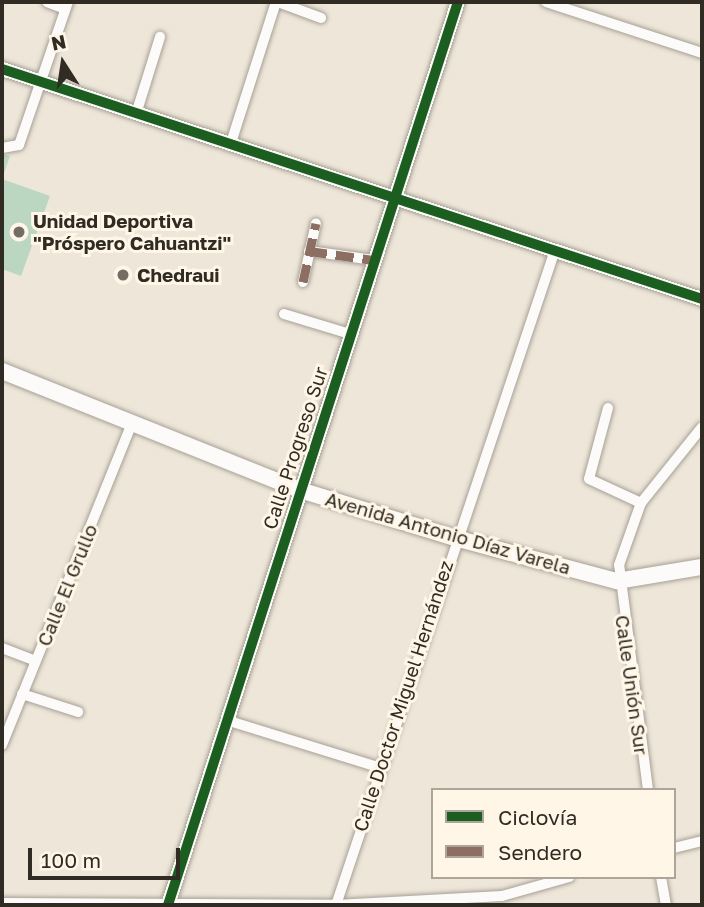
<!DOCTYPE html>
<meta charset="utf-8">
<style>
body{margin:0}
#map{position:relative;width:704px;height:907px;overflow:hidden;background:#eee6d9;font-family:"Golos Text",sans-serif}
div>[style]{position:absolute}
.green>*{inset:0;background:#bbd7c1}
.roads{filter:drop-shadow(0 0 2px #a6a096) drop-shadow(0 0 2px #a6a096)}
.street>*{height:10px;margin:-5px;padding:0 5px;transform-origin:5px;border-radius:5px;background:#fcfbf9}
.secondary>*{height:14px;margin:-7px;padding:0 7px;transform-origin:7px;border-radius:7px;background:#fcfbf9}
.primary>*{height:16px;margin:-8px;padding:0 8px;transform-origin:8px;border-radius:8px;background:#fcfbf9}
.quiet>*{height:9px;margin-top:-4.5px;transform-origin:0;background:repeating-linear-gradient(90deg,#8d6e63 0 18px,transparent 0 27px)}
.cycleway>*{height:10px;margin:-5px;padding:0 5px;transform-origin:5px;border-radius:5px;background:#1b5e20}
.dots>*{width:19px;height:19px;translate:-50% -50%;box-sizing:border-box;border:4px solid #fff6e8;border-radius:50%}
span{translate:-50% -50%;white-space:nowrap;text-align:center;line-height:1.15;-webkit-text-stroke:6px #fff6e8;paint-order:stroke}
.poi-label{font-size:19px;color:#312c23;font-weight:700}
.left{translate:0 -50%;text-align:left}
.street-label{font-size:19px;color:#312c23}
.frame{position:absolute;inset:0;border:4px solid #312c23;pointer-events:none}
.legend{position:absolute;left:431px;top:788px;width:245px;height:91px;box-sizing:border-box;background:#fff6e8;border:2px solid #ada599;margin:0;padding:9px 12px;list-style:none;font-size:21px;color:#312c23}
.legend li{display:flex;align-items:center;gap:14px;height:35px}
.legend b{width:35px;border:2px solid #ada599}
.north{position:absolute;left:28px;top:28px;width:70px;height:70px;-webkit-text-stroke:5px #fff6e8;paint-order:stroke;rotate:348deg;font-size:19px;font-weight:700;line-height:28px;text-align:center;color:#312c23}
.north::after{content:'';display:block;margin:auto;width:24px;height:32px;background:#312c23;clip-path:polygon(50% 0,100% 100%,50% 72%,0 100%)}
.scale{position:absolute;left:28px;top:848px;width:152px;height:32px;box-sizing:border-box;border:4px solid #312c23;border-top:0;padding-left:9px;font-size:21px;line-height:24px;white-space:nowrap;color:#312c23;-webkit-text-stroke:5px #fff6e8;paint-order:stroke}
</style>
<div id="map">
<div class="green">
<div style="clip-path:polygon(2px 154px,10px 156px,2px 179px,50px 196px,21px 276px,2px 269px)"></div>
</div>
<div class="roads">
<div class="street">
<div style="left:47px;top:2px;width:19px;rotate:21deg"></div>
<div style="left:278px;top:2px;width:46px;rotate:20.4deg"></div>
<div style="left:546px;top:2px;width:164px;rotate:18.1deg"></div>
<div style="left:136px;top:114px;width:81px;rotate:-72.7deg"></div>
<div style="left:230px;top:146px;width:151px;rotate:-72.3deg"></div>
<div style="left:2px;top:148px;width:17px;rotate:-10deg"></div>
<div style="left:19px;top:145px;width:151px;rotate:-71.1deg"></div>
<div style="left:309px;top:251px;width:65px;rotate:8deg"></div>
<div style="left:303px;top:282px;width:60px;rotate:-77.6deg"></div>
<div style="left:284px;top:314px;width:69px;rotate:16.9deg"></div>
<div style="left:608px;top:408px;width:73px;rotate:105deg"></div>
<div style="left:589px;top:479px;width:57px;rotate:24.8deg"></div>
<div style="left:2px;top:648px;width:36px;rotate:21deg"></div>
<div style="left:22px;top:694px;width:59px;rotate:17.8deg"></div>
<div style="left:226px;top:720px;width:159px;rotate:17.2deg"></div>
<div style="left:2px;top:745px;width:346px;rotate:-68deg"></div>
<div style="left:648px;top:790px;width:227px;rotate:-97.3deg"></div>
<div style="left:619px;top:565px;width:66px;rotate:-70.5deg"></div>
<div style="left:641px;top:503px;width:97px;rotate:-51.2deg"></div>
<div style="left:674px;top:848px;width:29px;rotate:-14deg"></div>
<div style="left:661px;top:877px;width:28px;rotate:80deg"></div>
<div style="left:2px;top:903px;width:334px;rotate:0.3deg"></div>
<div style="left:336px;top:905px;width:166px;rotate:-3.1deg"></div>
<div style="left:502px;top:896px;width:70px;rotate:-15.8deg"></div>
<div style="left:336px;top:905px;width:691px;rotate:-71.51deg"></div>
</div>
<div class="secondary">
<div style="left:2px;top:69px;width:737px;rotate:18.19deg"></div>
<div style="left:168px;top:905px;width:948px;rotate:-72.2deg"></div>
</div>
<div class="primary">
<div style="left:2px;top:371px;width:321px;rotate:21.8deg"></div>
<div style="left:300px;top:490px;width:162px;rotate:17.2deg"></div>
<div style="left:455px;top:538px;width:168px;rotate:14.9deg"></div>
<div style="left:617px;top:581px;width:86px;rotate:-9.4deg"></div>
</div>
</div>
<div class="quiet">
<div style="left:309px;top:251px;width:65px;rotate:8deg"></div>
<div style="left:303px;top:282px;width:60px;rotate:-77.6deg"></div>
</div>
<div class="cycleway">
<div style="left:2px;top:69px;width:737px;rotate:18.19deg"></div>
<div style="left:168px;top:905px;width:948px;rotate:-72.2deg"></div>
</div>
<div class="dots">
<div style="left:19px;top:232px;background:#736d63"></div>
<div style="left:123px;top:275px;background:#736d63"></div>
</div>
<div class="poi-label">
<span class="left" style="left:33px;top:232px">Unidad Deportiva<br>"Próspero Cahuantzi"</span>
<span class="left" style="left:137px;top:275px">Chedraui</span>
</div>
<div class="street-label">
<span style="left:295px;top:448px;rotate:-72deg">Calle Progreso Sur</span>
<span style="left:448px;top:533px;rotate:16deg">Avenida Antonio Díaz Varela</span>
<span style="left:67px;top:585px;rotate:-68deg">Calle El Grullo</span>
<span style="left:632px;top:685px;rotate:82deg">Calle Unión Sur</span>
<span style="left:403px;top:696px;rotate:-72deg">Calle Doctor Miguel Hernández</span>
</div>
<div class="frame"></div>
<ul class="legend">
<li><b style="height:9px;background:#1b5e20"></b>Ciclovía</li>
<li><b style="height:9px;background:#8d6e63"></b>Sendero</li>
</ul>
<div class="north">N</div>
<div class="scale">100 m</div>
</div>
